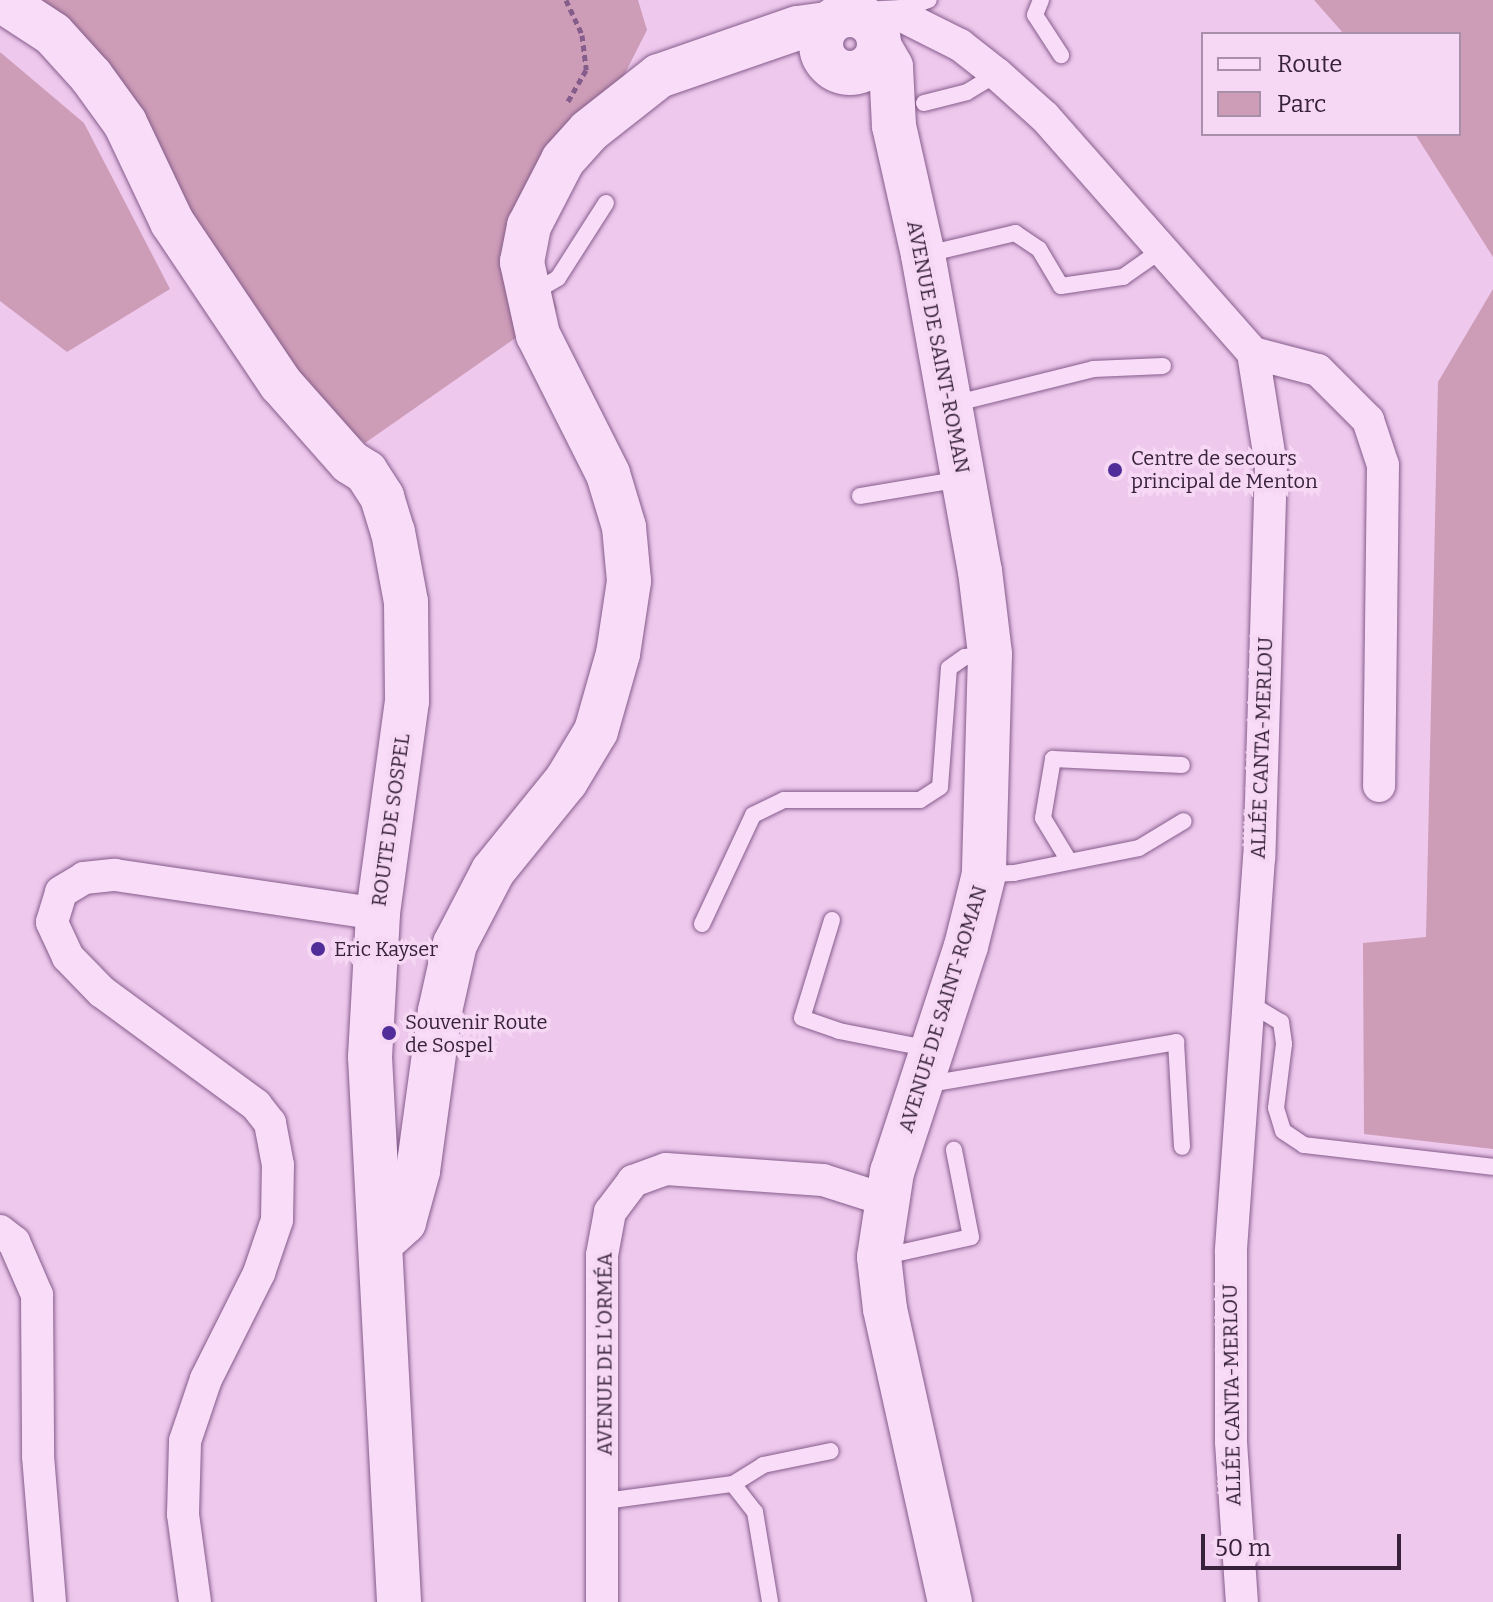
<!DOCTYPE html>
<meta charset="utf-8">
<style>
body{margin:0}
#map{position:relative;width:1493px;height:1602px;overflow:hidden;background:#eec8ed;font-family:Bitter,serif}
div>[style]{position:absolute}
.green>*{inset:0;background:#cd9cb7}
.path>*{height:5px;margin-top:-2.5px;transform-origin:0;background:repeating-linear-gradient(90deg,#855d8b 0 6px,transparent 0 10px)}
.roads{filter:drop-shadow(0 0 2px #855d8b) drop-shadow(0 0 2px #855d8b)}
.lane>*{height:16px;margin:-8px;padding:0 8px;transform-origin:8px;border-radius:8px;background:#f9dcf8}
.street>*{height:32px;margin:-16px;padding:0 16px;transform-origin:16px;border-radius:16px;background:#f9dcf8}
.secondary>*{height:44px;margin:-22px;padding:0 22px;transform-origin:22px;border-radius:22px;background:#f9dcf8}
.secondary>.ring{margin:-22px;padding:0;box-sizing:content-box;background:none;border:44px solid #f9dcf8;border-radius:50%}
.dots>*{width:22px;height:22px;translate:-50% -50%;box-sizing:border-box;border:4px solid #f6d8f4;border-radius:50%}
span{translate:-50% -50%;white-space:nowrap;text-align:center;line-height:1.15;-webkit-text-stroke:7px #f6d8f4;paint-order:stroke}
.street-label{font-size:20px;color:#37213b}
.poi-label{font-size:20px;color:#37213b}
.left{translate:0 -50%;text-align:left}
.legend{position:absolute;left:1201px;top:32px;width:260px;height:104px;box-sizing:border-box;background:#f6d8f4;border:2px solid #aa8faa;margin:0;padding:10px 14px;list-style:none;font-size:24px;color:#37213b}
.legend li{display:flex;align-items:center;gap:16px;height:40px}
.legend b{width:40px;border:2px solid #aa8faa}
.scale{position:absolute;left:1201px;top:1534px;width:200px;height:36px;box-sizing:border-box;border:4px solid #37213b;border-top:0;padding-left:10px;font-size:24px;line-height:28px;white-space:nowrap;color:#37213b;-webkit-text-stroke:6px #f6d8f4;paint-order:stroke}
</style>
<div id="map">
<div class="green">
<div style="clip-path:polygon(31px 0,638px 0,647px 30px,558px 205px,541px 257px,557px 309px,365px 443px,326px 410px)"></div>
<div style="clip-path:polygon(1314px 0,1493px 0,1493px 257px,1415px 134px,1459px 134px,1459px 34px,1344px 34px)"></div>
<div style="clip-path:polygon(0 52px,84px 123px,170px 289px,67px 352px,0 301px)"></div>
<div style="clip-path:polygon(1493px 289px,1493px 1149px,1364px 1134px,1363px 943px,1426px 937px,1438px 382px)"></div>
</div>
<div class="path">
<div style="left:566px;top:0;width:38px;rotate:65deg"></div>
<div style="left:582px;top:35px;width:35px;rotate:83deg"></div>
<div style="left:586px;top:70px;width:38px;rotate:120deg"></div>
</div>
<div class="roads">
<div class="lane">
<div style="left:1041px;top:0;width:16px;rotate:112deg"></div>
<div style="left:1035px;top:15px;width:48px;rotate:57deg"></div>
<div style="left:897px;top:12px;width:34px;rotate:-21deg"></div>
<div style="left:924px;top:103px;width:44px;rotate:-14.3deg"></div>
<div style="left:967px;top:92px;width:35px;rotate:-31deg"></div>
<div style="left:923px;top:255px;width:95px;rotate:-13.4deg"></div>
<div style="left:1015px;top:233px;width:29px;rotate:34deg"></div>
<div style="left:1039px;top:249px;width:43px;rotate:59.3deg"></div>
<div style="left:1061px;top:286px;width:63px;rotate:-8.3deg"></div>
<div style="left:1123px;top:277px;width:45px;rotate:-35.1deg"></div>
<div style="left:533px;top:293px;width:29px;rotate:-31deg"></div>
<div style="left:558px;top:278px;width:89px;rotate:-57.4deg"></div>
<div style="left:953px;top:404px;width:144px;rotate:-14deg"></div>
<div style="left:1093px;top:369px;width:70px;rotate:-2.5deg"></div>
<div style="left:860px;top:496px;width:103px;rotate:-9.5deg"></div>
<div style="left:1069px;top:861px;width:50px;rotate:-121.2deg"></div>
<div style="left:1043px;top:818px;width:60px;rotate:-80.4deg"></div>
<div style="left:1053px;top:759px;width:129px;rotate:2.7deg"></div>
<div style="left:986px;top:874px;width:28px;rotate:-2deg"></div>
<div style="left:1014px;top:873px;width:127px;rotate:-11.3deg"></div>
<div style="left:1139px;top:848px;width:52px;rotate:-31deg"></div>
<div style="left:832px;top:920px;width:102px;rotate:107deg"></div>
<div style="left:802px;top:1018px;width:39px;rotate:19deg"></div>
<div style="left:839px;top:1031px;width:94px;rotate:11.1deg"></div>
<div style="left:702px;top:924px;width:120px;rotate:-64.9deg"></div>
<div style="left:753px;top:815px;width:34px;rotate:-26deg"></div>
<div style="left:784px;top:800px;width:136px"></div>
<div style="left:920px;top:800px;width:24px;rotate:-33deg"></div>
<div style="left:940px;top:787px;width:119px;rotate:-85.7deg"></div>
<div style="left:949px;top:668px;width:19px;rotate:-35deg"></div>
<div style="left:965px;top:657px;width:24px;rotate:-7deg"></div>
<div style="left:1249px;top:1003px;width:37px;rotate:31deg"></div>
<div style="left:1281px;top:1022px;width:22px;rotate:82deg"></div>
<div style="left:1284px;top:1044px;width:64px;rotate:97.1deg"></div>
<div style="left:1276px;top:1108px;width:24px;rotate:73deg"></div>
<div style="left:1283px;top:1131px;width:25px;rotate:34deg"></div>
<div style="left:1304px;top:1145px;width:190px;rotate:6.6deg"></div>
<div style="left:923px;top:1085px;width:257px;rotate:-9.6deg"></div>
<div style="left:1176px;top:1042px;width:105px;rotate:86.7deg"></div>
<div style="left:881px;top:1257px;width:92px;rotate:-12.5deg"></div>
<div style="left:971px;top:1237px;width:89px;rotate:-101.1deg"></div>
<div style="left:733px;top:1484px;width:36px;rotate:-32deg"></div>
<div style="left:763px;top:1465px;width:69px;rotate:-11.6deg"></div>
<div style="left:605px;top:1501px;width:129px;rotate:-7.6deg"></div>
<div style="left:733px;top:1484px;width:36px;rotate:52deg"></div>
<div style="left:755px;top:1512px;width:91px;rotate:80.5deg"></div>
</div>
<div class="street">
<div style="left:845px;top:0;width:14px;rotate:86deg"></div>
<div style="left:865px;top:18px;width:37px;rotate:-3deg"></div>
<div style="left:902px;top:16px;width:65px;rotate:26.6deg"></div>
<div style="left:960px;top:45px;width:47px;rotate:38.1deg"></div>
<div style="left:997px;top:74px;width:64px;rotate:41.9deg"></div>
<div style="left:1045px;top:117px;width:315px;rotate:48.6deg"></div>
<div style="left:1253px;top:353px;width:113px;rotate:80.9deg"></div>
<div style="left:1271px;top:465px;width:393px;rotate:91.7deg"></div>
<div style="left:1259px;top:858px;width:395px;rotate:94.1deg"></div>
<div style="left:1231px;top:1252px;width:190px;rotate:90deg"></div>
<div style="left:1231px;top:1442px;width:160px;rotate:86.1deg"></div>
<div style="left:1253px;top:353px;width:67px;rotate:14.7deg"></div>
<div style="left:1318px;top:370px;width:71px;rotate:45deg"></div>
<div style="left:1368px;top:420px;width:47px;rotate:71.6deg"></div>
<div style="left:1383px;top:465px;width:321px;rotate:90.7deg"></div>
<div style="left:0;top:1231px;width:18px;rotate:38deg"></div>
<div style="left:14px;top:1242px;width:58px;rotate:66.5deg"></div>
<div style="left:37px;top:1295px;width:161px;rotate:89.6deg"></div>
<div style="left:38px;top:1456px;width:146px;rotate:85.3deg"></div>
<div style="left:195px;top:1602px;width:89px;rotate:-97.8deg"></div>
<div style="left:183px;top:1514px;width:73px;rotate:-88.4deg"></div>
<div style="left:185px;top:1441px;width:65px;rotate:-71.3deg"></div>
<div style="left:206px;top:1379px;width:119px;rotate:-63.4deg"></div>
<div style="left:259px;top:1273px;width:56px;rotate:-71.2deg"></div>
<div style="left:277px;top:1220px;width:55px;rotate:-89deg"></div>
<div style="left:278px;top:1165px;width:43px;rotate:-100.8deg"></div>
<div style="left:270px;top:1123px;width:23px;rotate:-128deg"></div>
<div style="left:256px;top:1105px;width:191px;rotate:-143.7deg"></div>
<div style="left:102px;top:992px;width:49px;rotate:-134.2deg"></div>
<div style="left:68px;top:957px;width:38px;rotate:-115deg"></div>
<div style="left:52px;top:922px;width:31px;rotate:-73deg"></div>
<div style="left:61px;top:892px;width:27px;rotate:-31deg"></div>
<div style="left:84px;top:878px;width:31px;rotate:-6deg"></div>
<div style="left:115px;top:875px;width:266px;rotate:8.4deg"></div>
<div style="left:602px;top:1602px;width:347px;rotate:-90deg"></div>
<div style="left:602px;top:1255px;width:44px;rotate:-79.5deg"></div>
<div style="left:610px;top:1212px;width:39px;rotate:-53deg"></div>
<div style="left:633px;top:1181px;width:35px;rotate:-20deg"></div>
<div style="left:666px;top:1169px;width:157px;rotate:4deg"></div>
<div style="left:823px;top:1180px;width:66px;rotate:17.6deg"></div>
</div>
<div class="secondary">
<div style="left:1px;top:0;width:62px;rotate:33.2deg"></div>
<div style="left:53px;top:34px;width:57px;rotate:47.9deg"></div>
<div style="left:91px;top:76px;width:58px;rotate:54.1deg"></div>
<div style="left:125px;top:123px;width:110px;rotate:64.6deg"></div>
<div style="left:172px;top:222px;width:195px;rotate:56.1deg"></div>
<div style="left:281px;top:384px;width:104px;rotate:48.5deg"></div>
<div style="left:350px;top:462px;width:19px;rotate:32deg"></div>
<div style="left:366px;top:472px;width:30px;rotate:57deg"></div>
<div style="left:382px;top:497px;width:37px;rotate:73deg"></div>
<div style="left:393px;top:532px;width:71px;rotate:79.5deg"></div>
<div style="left:406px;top:602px;width:99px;rotate:89.4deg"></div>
<div style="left:407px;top:701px;width:215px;rotate:97.8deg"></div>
<div style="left:378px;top:914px;width:143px;rotate:93.2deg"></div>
<div style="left:370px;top:1057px;width:546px;rotate:86.95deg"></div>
<div class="ring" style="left:821px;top:15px;width:14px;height:14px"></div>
<div style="left:879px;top:46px;width:24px;rotate:60deg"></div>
<div style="left:891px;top:67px;width:59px;rotate:87.1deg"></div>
<div style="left:894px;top:126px;width:132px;rotate:77.3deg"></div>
<div style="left:923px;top:255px;width:321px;rotate:79.8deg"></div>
<div style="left:980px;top:571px;width:84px;rotate:83.1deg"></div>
<div style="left:990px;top:654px;width:220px;rotate:91.6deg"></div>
<div style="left:984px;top:874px;width:74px;rotate:104deg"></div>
<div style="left:966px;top:946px;width:238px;rotate:108.1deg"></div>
<div style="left:892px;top:1172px;width:86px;rotate:98.7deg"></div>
<div style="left:879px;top:1257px;width:52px;rotate:83.4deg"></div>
<div style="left:885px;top:1309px;width:300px;rotate:77.5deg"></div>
<div style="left:381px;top:1243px;width:31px;rotate:-42deg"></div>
<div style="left:404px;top:1222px;width:53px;rotate:-74.6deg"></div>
<div style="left:418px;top:1171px;width:162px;rotate:-82.2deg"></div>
<div style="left:440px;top:1011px;width:69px;rotate:-77.4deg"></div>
<div style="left:455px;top:944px;width:82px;rotate:-62.5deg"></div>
<div style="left:493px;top:871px;width:116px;rotate:-51deg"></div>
<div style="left:566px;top:781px;width:58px;rotate:-59deg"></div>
<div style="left:596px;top:731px;width:80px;rotate:-74.1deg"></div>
<div style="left:618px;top:654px;width:74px;rotate:-81.4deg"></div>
<div style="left:629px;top:581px;width:54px;rotate:-95.3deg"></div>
<div style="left:624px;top:527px;width:55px;rotate:-106.8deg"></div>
<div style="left:608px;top:474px;width:156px;rotate:-116.7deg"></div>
<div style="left:538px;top:335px;width:75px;rotate:-102.4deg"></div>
<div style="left:522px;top:262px;width:37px;rotate:-79deg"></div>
<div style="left:529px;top:226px;width:74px;rotate:-62.7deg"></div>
<div style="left:563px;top:160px;width:39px;rotate:-48deg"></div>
<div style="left:589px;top:131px;width:89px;rotate:-38.2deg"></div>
<div style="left:659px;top:76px;width:147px;rotate:-19.1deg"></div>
<div style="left:798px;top:28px;width:29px;rotate:-8deg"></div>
</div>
</div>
<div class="dots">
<div style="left:1115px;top:470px;background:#512d99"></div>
<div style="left:318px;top:949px;background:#512d99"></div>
<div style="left:389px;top:1033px;background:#512d99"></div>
</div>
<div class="street-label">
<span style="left:938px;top:347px;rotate:79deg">AVENUE DE SAINT-ROMAN</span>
<span style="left:1262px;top:748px;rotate:-88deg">ALLÉE CANTA-MERLOU</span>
<span style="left:391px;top:820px;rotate:-82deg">ROUTE DE SOSPEL</span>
<span style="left:943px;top:1009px;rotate:-73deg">AVENUE DE SAINT-ROMAN</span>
<span style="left:605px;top:1354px;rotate:-90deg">AVENUE DE L'ORMÉA</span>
<span style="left:1232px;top:1395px;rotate:-91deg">ALLÉE CANTA-MERLOU</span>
</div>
<div class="poi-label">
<span class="left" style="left:1131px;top:470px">Centre de secours<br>principal de Menton</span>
<span class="left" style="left:334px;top:949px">Eric Kayser</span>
<span class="left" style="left:405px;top:1034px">Souvenir Route<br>de Sospel</span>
</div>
<ul class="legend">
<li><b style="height:10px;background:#f9dcf8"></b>Route</li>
<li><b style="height:22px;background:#cd9cb7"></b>Parc</li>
</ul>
<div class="scale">50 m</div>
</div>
